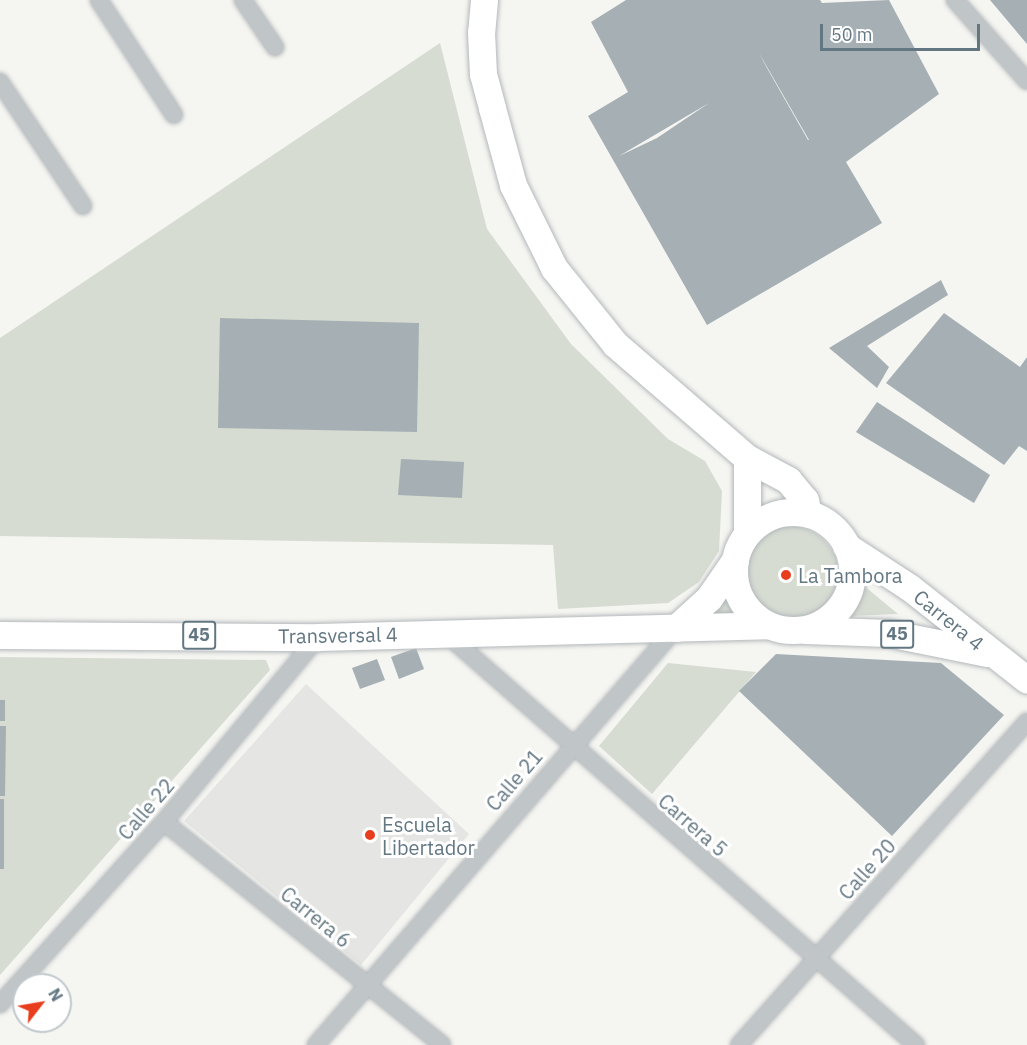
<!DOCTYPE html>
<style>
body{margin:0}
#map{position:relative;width:1027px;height:1045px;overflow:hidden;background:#f5f5f1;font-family:"IBM Plex Sans",sans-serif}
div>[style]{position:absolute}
.built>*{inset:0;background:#e5e6e4}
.green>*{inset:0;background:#d6dcd2}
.round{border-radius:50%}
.building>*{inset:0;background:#a6b0b4}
.roads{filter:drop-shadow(0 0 2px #b3b8bb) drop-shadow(0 0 2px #b3b8bb)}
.minor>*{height:16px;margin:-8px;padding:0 8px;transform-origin:8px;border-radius:8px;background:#c0c5c7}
.primary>*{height:27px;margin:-13.5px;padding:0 13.5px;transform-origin:13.5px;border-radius:13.5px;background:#fff}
.primary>.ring{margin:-13.5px;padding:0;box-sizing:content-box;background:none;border:27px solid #fff;border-radius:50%}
.dots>*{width:16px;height:16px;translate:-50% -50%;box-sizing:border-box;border:3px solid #fff;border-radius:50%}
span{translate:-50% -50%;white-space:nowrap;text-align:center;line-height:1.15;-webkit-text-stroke:6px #fff;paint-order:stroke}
.shield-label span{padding:2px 4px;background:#fff;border:2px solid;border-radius:4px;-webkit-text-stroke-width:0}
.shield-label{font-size:18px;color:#637783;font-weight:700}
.poi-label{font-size:20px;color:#637783}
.left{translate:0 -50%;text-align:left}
.street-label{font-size:20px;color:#637783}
.north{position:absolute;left:12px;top:973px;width:60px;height:60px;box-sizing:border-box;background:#fff;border:2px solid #c1c9cd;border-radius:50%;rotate:59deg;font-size:16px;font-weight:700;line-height:24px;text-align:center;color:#637783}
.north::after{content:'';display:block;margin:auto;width:21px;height:27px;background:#e93e1d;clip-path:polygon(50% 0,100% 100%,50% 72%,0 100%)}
.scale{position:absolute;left:820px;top:24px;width:160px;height:27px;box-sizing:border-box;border:3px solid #637783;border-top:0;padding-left:8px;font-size:18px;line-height:21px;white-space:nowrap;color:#637783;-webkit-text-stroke:4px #fff;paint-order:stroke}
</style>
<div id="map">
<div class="built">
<div style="clip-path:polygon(306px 684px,469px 834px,361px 965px,184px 821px)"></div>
</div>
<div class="green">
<div style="clip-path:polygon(440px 43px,487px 229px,571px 344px,668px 439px,705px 461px,722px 491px,719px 551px,699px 582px,668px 603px,558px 609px,553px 545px,0 536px,0 338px)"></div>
<div class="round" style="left:739px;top:526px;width:100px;height:100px"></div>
<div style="clip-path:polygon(863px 585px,898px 614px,848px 616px)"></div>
<div style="clip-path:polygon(726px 596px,737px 615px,704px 617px)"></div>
<div style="clip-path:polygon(0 657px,266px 660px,270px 670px,0 975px)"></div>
<div style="clip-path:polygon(668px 663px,756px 672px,652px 794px,599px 746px)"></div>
</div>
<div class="building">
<div style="clip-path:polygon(evenodd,626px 0,820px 0,822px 3px,889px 0,939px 94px,846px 162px,882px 223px,707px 325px,588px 116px,628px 92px,591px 22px,626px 0,759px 53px,809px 140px,808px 140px,767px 68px,759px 53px,626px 0,709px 103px,657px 138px,619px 156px,709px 103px)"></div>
<div style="clip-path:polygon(990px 0,1027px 0,1027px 44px)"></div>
<div style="clip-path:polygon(941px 280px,948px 295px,867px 346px,889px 367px,877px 388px,829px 348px)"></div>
<div style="clip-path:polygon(944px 313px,1020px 367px,1027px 357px,1027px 451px,1019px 446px,1004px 465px,886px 383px)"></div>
<div style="clip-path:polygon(220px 318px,419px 323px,417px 432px,218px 428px)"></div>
<div style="clip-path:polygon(877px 402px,990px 475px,974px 503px,856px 432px)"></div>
<div style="clip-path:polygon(401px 459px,464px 462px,462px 498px,398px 495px)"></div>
<div style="clip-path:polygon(416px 648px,424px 669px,399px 679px,391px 657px)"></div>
<div style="clip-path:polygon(776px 654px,941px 663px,1004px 715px,892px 836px,739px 691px)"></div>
<div style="clip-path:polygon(377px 659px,385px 680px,360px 689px,352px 668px)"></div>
<div style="clip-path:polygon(0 700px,5px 700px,5px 721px,0 721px)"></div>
<div style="clip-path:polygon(0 726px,6px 726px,5px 796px,0 796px)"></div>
<div style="clip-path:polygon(0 799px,4px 799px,4px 869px,0 869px)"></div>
</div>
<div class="roads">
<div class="minor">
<div style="left:99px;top:0;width:137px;rotate:56.9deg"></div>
<div style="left:243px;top:0;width:57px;rotate:55.8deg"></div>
<div style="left:955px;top:0;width:108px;rotate:48.4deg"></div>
<div style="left:0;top:82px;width:149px;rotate:56.2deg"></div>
<div style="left:445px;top:633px;width:626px;rotate:41.18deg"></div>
<div style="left:164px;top:822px;width:356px;rotate:38.7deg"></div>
<div style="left:0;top:1004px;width:245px;rotate:-48deg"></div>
<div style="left:164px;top:822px;width:241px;rotate:-50.2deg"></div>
<div style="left:316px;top:1045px;width:551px;rotate:-49.2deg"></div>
<div style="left:739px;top:1045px;width:433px;rotate:-48.3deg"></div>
</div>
<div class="primary">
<div style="left:484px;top:0;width:32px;rotate:95deg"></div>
<div style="left:481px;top:32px;width:42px;rotate:87.3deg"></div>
<div style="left:483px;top:74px;width:35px;rotate:75deg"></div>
<div style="left:492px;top:108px;width:80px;rotate:74.7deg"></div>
<div style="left:513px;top:185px;width:93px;rotate:63.7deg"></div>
<div style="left:554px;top:268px;width:97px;rotate:51.2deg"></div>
<div style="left:615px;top:344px;width:174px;rotate:40.8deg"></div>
<div style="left:747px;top:458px;width:47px;rotate:28.2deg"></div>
<div style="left:788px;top:480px;width:26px;rotate:50deg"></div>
<div style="left:805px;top:500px;width:14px;rotate:78deg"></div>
<div style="left:747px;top:458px;width:75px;rotate:90deg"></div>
<div class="ring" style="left:734px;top:512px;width:91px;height:91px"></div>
<div style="left:846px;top:546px;width:75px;rotate:33.1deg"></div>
<div style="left:909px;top:587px;width:150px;rotate:38.2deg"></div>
<div style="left:676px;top:628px;width:45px;rotate:-42.3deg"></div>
<div style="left:709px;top:598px;width:46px;rotate:-55.6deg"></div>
<div style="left:806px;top:630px;width:82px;rotate:2.1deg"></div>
<div style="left:888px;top:633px;width:101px;rotate:11.4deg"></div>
<div style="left:0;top:635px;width:318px;rotate:0.4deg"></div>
<div style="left:318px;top:637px;width:450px;rotate:-1.5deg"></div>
</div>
</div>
<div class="dots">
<div style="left:786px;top:575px;background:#e93e1d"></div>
<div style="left:370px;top:835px;background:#e93e1d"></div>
</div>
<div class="shield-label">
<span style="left:897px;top:634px">45</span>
<span style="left:199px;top:635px">45</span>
</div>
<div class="poi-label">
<span class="left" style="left:798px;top:575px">La Tambora</span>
<span class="left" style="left:382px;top:836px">Escuela<br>Libertador</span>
</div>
<div class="street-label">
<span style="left:949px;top:620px;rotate:39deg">Carrera 4</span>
<span style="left:338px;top:635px;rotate:-1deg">Transversal 4</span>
<span style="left:514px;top:780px;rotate:-49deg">Calle 21</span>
<span style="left:146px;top:809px;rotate:-49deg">Calle 22</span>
<span style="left:693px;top:825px;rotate:41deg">Carrera 5</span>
<span style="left:867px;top:869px;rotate:-48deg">Calle 20</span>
<span style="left:316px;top:917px;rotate:39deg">Carrera 6</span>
</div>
<div class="north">N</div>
<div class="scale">50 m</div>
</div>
